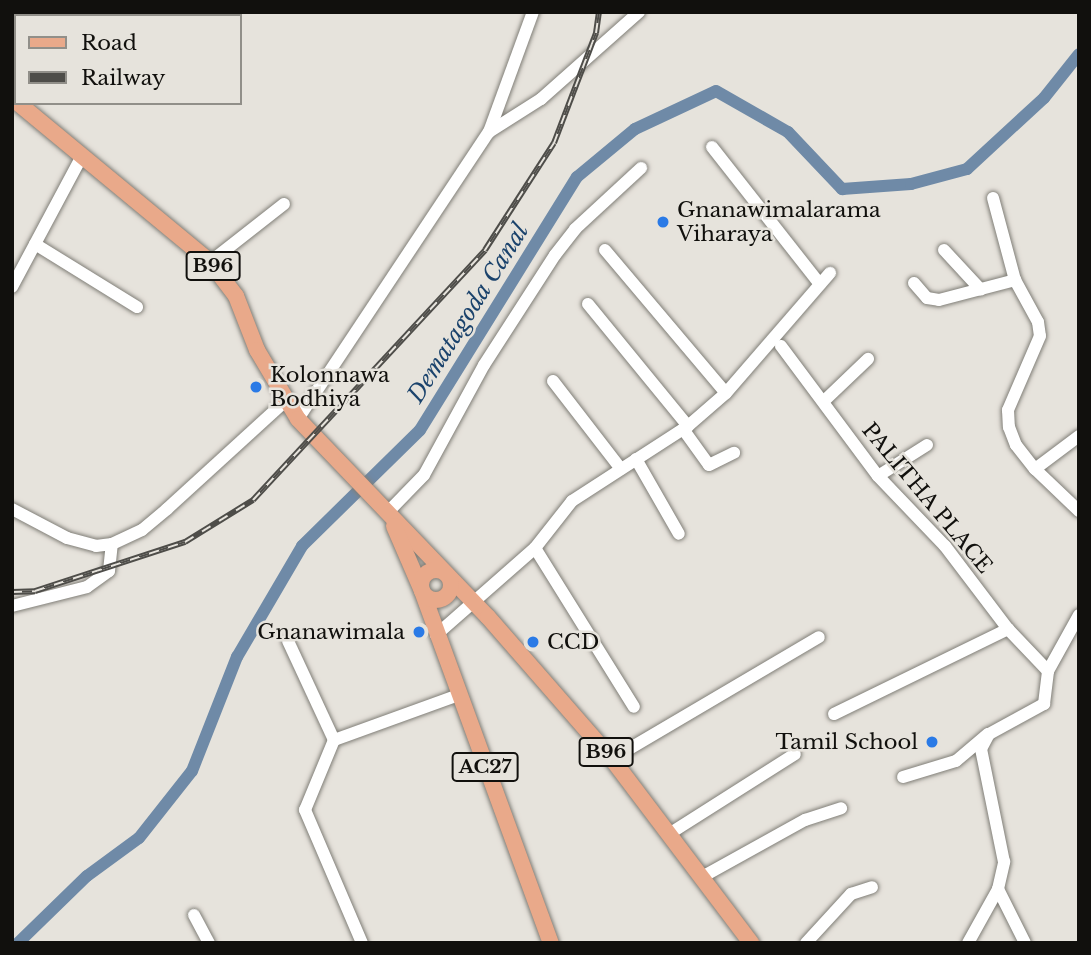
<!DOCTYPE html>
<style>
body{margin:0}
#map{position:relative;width:1091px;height:955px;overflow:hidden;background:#e6e3dc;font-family:"Libre Baskerville",serif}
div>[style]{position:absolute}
.green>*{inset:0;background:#bec9b0}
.canal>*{height:12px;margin:-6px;padding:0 6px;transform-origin:6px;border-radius:6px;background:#6f8aa7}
.roads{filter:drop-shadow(0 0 2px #807e77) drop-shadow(0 0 2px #807e77)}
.minor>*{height:12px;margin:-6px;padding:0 6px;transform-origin:6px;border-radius:6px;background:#fff}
.major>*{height:16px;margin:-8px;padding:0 8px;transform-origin:8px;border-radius:8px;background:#e9a98a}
.major>.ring{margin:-8px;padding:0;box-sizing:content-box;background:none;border:16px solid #e9a98a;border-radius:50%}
.rail>*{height:6px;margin-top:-3px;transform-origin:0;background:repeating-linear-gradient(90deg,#e6e3dc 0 10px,#4e4d49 0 20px);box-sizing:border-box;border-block:2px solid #4e4d49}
.dots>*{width:19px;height:19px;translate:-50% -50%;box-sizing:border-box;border:4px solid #e6e3dc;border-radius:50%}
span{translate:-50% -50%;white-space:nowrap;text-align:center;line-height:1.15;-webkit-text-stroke:5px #e6e3dc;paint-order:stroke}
.shield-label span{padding:2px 5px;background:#e6e3dc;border:2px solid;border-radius:5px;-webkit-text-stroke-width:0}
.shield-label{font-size:19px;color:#11100d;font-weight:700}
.poi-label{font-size:21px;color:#11100d}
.left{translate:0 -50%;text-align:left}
.right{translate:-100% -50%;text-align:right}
.street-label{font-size:21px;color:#11100d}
.water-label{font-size:23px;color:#1b436c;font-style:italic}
.frame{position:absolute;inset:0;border:14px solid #11100d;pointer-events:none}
.legend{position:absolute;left:14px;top:14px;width:228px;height:91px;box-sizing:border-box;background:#e6e3dc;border:2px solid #918f89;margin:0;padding:9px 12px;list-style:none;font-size:21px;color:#11100d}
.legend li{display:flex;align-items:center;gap:14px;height:35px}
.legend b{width:35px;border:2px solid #918f89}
</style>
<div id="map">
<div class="green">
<div style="clip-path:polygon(12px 12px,123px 12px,126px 16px,16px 16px,16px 73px)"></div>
</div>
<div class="canal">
<div style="left:18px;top:943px;width:96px;rotate:-44.2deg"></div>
<div style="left:87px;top:876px;width:64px;rotate:-36.2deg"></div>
<div style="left:139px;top:838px;width:85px;rotate:-51.7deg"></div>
<div style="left:192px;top:771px;width:123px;rotate:-68.5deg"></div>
<div style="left:237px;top:657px;width:129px;rotate:-59.6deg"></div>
<div style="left:302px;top:546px;width:165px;rotate:-44.5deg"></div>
<div style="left:420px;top:430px;width:298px;rotate:-58.2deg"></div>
<div style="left:577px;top:177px;width:75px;rotate:-39.6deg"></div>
<div style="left:635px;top:129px;width:89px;rotate:-25.1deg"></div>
<div style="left:716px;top:91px;width:83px;rotate:29.7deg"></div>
<div style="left:788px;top:132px;width:79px;rotate:46.5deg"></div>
<div style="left:842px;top:189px;width:69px;rotate:-4.1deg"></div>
<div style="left:911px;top:184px;width:58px;rotate:-15deg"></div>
<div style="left:967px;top:169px;width:105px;rotate:-42.7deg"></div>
<div style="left:1044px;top:98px;width:56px;rotate:-51.5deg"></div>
</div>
<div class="roads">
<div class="minor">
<div style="left:191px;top:12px;width:4px;rotate:63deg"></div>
<div style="left:489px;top:132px;width:62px;rotate:-32.4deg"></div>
<div style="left:541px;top:99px;width:131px;rotate:-41.6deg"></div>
<div style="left:712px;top:147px;width:174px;rotate:51.8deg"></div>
<div style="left:993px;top:198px;width:85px;rotate:75deg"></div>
<div style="left:1015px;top:280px;width:48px;rotate:61.3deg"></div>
<div style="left:1038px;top:322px;width:14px;rotate:82deg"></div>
<div style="left:1040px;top:336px;width:81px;rotate:113.4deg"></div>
<div style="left:1008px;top:410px;width:17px;rotate:87deg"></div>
<div style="left:1009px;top:427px;width:19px;rotate:69deg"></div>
<div style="left:1016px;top:445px;width:31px;rotate:52deg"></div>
<div style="left:1035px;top:469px;width:61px;rotate:43.7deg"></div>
<div style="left:35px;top:244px;width:120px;rotate:31.7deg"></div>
<div style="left:605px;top:250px;width:187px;rotate:49.8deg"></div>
<div style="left:944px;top:250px;width:54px;rotate:47.2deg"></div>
<div style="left:210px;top:262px;width:94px;rotate:-38.1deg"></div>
<div style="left:914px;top:283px;width:20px;rotate:49deg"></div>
<div style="left:927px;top:298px;width:12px;rotate:9deg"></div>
<div style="left:939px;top:300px;width:79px;rotate:-14.7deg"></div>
<div style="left:12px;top:287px;width:149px;rotate:-61.9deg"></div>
<div style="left:588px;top:304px;width:158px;rotate:50.7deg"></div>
<div style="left:781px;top:346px;width:162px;rotate:53.3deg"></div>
<div style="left:878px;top:476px;width:97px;rotate:46.3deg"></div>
<div style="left:945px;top:546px;width:104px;rotate:52.8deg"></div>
<div style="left:1008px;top:629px;width:58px;rotate:46.4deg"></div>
<div style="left:553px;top:381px;width:111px;rotate:52.3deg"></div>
<div style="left:824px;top:401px;width:61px;rotate:-43.7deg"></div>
<div style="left:298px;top:419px;width:345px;rotate:-56.4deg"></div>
<div style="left:489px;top:132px;width:128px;rotate:-69.9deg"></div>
<div style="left:683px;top:429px;width:44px;rotate:54.2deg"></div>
<div style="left:709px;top:465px;width:28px;rotate:-26deg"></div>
<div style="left:636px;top:459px;width:86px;rotate:60.2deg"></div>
<div style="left:1035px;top:469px;width:55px;rotate:-36.9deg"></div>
<div style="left:878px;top:476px;width:58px;rotate:-32.3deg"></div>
<div style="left:12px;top:509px;width:62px;rotate:27.8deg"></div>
<div style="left:67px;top:538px;width:30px;rotate:15deg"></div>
<div style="left:96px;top:546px;width:16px;rotate:-7deg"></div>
<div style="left:112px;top:544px;width:33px;rotate:-25deg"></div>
<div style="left:142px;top:530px;width:33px;rotate:-40deg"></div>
<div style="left:167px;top:509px;width:159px;rotate:-42.4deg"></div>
<div style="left:387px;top:513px;width:53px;rotate:-45.8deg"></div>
<div style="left:424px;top:475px;width:125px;rotate:-61.4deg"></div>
<div style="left:484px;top:365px;width:131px;rotate:-57.2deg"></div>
<div style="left:555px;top:255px;width:33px;rotate:-52deg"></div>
<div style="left:575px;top:229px;width:90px;rotate:-42.7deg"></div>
<div style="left:535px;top:548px;width:187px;rotate:58.1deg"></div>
<div style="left:12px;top:606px;width:77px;rotate:-14.2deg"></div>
<div style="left:87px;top:587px;width:27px;rotate:-36deg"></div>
<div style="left:109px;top:571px;width:27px;rotate:-84deg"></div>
<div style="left:436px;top:635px;width:132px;rotate:-41.3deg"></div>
<div style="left:535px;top:548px;width:60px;rotate:-51.8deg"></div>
<div style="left:572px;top:501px;width:138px;rotate:-32.9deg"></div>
<div style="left:688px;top:426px;width:50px;rotate:-41deg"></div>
<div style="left:726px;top:393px;width:159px;rotate:-49.1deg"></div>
<div style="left:288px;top:641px;width:109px;rotate:65.1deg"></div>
<div style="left:834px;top:714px;width:194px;rotate:-26deg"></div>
<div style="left:612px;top:759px;width:240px;rotate:-30.5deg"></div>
<div style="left:903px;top:777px;width:55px;rotate:-16.8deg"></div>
<div style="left:956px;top:761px;width:42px;rotate:-40.2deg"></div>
<div style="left:669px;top:834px;width:149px;rotate:-32.4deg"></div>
<div style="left:702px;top:877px;width:118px;rotate:-29deg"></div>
<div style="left:805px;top:820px;width:38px;rotate:-18deg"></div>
<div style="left:998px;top:889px;width:60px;rotate:63.4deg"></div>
<div style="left:194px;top:915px;width:32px;rotate:62deg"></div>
<div style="left:362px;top:943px;width:145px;rotate:-113.2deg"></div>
<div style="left:305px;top:810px;width:76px;rotate:-67.5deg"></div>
<div style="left:334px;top:740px;width:132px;rotate:-19.9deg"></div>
<div style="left:806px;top:943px;width:67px;rotate:-47.4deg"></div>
<div style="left:851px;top:894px;width:22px;rotate:-18deg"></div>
<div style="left:968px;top:943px;width:62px;rotate:-60.9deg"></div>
<div style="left:998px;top:889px;width:28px;rotate:-77deg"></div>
<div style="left:1004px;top:862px;width:115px;rotate:-101.5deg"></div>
<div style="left:981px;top:749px;width:17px;rotate:-62deg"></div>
<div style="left:989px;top:734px;width:63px;rotate:-28.6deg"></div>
<div style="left:1044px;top:704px;width:33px;rotate:-83deg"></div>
<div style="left:1048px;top:671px;width:64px;rotate:-61deg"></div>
</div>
<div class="major">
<div style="left:18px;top:103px;width:249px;rotate:39.6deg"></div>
<div style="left:210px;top:262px;width:43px;rotate:52.6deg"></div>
<div style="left:236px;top:296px;width:58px;rotate:68.7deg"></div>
<div style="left:257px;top:350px;width:80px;rotate:59.3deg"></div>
<div style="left:298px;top:419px;width:274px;rotate:46.2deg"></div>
<div style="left:488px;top:617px;width:189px;rotate:48.9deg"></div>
<div style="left:612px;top:759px;width:231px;rotate:52.9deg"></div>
<div style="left:394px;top:526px;width:71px;rotate:66.7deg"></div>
<div style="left:422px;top:591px;width:375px;rotate:69.9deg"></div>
<div class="ring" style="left:421px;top:570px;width:14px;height:14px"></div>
</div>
</div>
<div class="rail">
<div style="left:12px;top:592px;width:23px;rotate:-2deg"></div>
<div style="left:35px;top:591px;width:158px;rotate:-18.1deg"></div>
<div style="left:185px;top:542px;width:80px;rotate:-31.7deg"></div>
<div style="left:253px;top:500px;width:341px;rotate:-47.1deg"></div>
<div style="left:485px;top:250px;width:127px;rotate:-57.2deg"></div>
<div style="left:554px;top:143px;width:118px;rotate:-69.1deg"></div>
<div style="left:596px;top:33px;width:21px;rotate:-82deg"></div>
</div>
<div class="dots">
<div style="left:663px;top:222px;background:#2a7ae6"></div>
<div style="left:256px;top:387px;background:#2a7ae6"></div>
<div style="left:419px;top:632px;background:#2a7ae6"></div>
<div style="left:533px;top:642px;background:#2a7ae6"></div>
<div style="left:932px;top:742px;background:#2a7ae6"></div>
</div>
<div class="shield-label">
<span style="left:213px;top:266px">B96</span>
<span style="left:606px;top:752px">B96</span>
<span style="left:485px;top:767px">AC27</span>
</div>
<div class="poi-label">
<span class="left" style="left:677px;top:222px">Gnanawimalarama<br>Viharaya</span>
<span class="left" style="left:270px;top:387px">Kolonnawa<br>Bodhiya</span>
<span class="right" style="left:405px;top:632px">Gnanawimala</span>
<span class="left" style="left:547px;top:642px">CCD</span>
<span class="right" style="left:918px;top:742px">Tamil School</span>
</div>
<div class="street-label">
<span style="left:927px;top:498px;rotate:50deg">PALITHA PLACE</span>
</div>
<div class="water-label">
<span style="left:468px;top:313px;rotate:-58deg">Dematagoda Canal</span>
</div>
<div class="frame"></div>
<ul class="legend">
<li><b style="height:9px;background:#e9a98a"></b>Road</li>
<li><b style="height:9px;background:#4e4d49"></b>Railway</li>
</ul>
</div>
